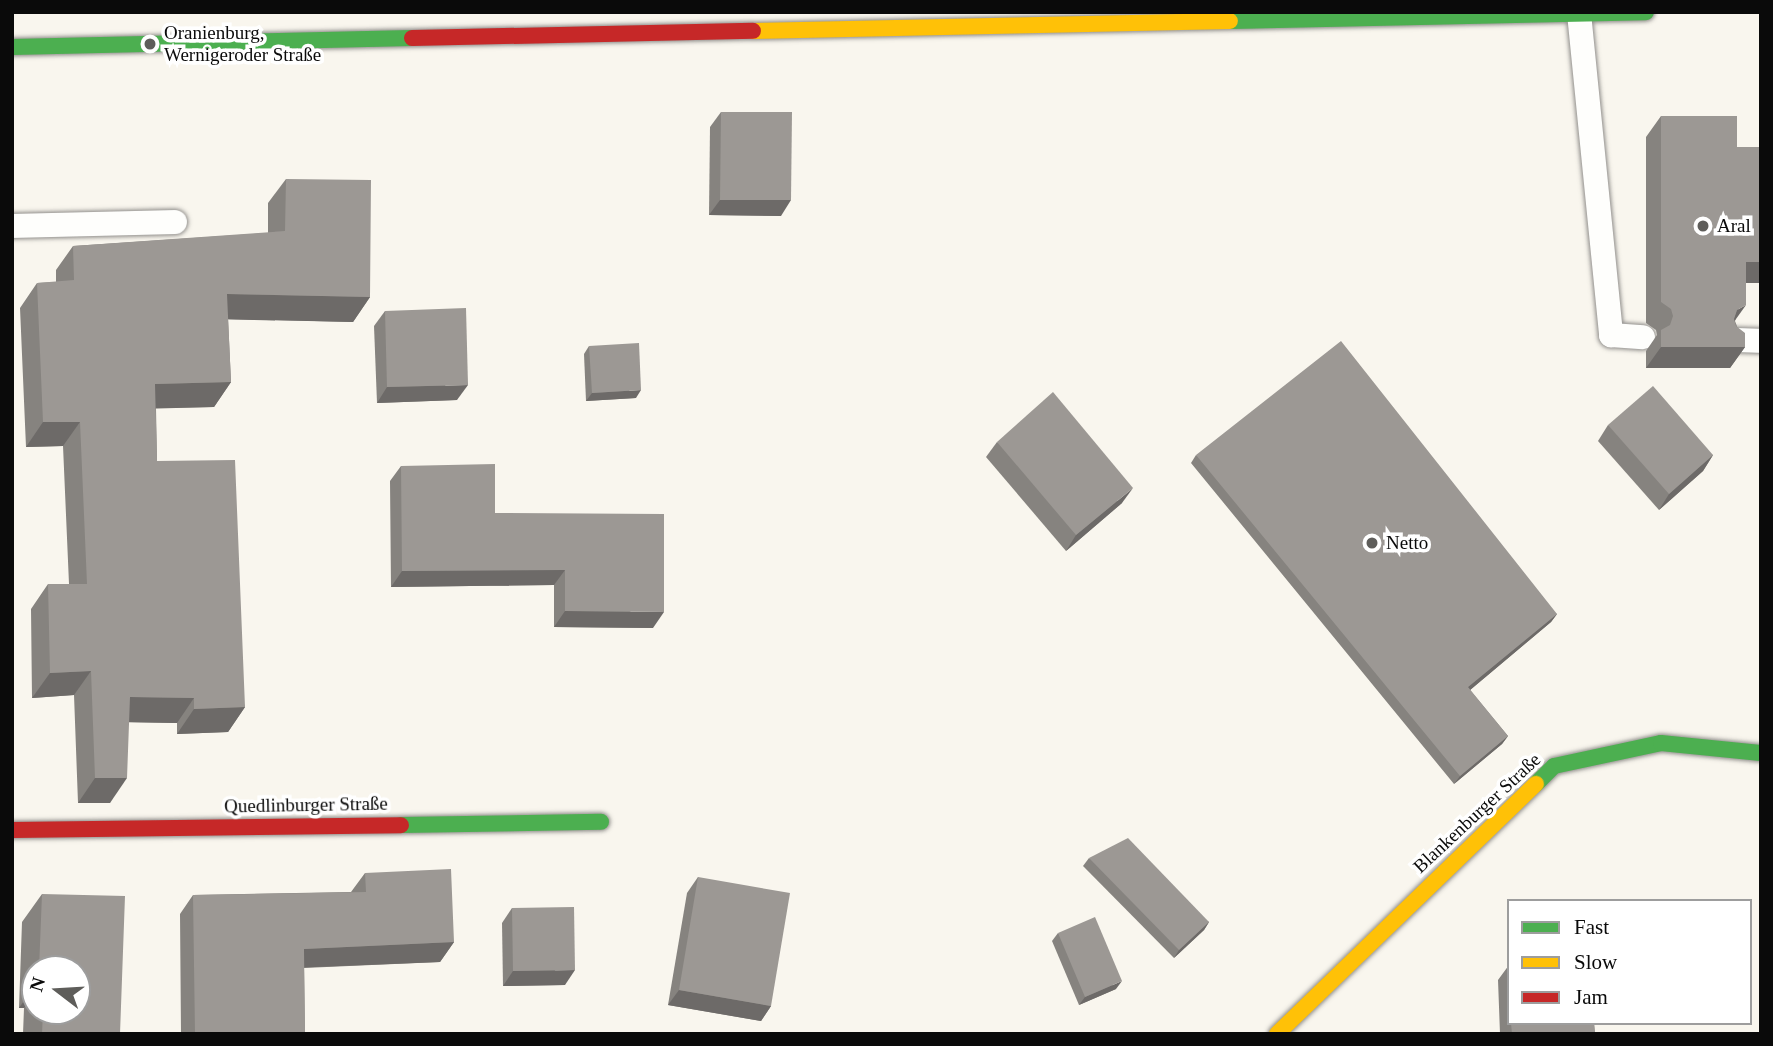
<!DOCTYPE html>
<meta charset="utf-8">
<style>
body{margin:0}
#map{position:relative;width:1773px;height:1046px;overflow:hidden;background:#f9f6ee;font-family:"Times New Roman",serif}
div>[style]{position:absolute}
.roads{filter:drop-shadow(0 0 2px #92908d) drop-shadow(0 0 2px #92908d)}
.lane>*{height:24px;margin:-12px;padding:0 12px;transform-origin:12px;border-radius:12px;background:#fefefc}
.fast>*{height:16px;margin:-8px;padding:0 8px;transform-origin:8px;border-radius:8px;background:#4caf50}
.slow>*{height:16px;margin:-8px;padding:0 8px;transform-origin:8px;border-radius:8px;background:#ffc107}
.jam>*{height:16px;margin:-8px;padding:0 8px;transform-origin:8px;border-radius:8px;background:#c62828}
.wall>*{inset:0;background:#86837f}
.shaded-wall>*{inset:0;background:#6d6a68}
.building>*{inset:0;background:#9c9894}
.dots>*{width:19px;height:19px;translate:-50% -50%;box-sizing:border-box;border:4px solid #fff;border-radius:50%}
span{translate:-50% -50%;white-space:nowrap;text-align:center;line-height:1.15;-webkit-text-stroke:7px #fff;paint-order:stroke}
.poi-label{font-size:19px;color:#0a0a0a}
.left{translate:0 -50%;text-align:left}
.street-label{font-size:19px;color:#0a0a0a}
.frame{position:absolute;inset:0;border:14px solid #0a0a0a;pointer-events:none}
.legend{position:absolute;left:1507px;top:899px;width:245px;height:126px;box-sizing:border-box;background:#fff;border:2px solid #9d9d9d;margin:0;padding:9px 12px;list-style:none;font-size:21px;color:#0a0a0a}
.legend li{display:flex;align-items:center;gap:14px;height:35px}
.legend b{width:35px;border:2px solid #9d9d9d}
.north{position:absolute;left:21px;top:955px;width:70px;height:70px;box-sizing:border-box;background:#fff;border:2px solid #9d9d9d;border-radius:50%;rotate:287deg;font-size:19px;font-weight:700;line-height:28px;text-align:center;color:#0a0a0a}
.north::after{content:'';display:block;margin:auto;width:24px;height:32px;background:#5e5d5a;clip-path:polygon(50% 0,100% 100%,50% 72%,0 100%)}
</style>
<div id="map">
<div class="roads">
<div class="lane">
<div style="left:1579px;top:13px;width:324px;rotate:84.3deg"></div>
<div style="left:1611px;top:335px;width:32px;rotate:4deg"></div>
<div style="left:12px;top:226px;width:163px;rotate:-1.4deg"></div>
<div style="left:1734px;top:340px;width:27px;rotate:2deg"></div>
</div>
<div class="fast">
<div style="left:1230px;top:21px;width:416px;rotate:-1.2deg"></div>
<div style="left:12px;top:47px;width:400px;rotate:-1.3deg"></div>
<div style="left:1536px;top:784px;width:25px;rotate:-45deg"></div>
<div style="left:1554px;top:766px;width:109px;rotate:-12.1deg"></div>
<div style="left:1661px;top:743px;width:100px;rotate:5.7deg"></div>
<div style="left:401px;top:825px;width:200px;rotate:-0.9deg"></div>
</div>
<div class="slow">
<div style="left:753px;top:31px;width:477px;rotate:-1.2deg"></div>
<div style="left:1277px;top:1034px;width:360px;rotate:-44deg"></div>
</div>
<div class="jam">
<div style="left:412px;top:38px;width:341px;rotate:-1.2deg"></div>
<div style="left:12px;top:830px;width:389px;rotate:-0.7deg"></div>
</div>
</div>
<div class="wall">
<div style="clip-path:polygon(721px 112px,781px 216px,709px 215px,710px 127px)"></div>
<div style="clip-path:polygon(1661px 116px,1737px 147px,1761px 283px,1746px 283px,1735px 321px,1745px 347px,1730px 368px,1646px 368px,1646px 351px,1657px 335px,1656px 330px,1646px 323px,1646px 137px)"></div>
<div style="clip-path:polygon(286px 179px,370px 297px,353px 322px,228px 319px,231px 382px,214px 407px,156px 408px,157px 461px,245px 707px,228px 732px,177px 734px,177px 723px,129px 722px,110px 803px,78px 803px,74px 695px,32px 698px,31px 609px,48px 584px,69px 584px,63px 446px,26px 447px,20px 308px,37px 283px,56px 282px,56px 270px,73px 246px,268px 233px,268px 203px)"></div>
<div style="clip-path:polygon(385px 311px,457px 400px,377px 403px,374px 326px)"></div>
<div style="clip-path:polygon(589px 346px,636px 398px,586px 401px,584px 354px)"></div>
<div style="clip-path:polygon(1608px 425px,1713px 455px,1703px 471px,1659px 510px,1598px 441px)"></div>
<div style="clip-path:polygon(997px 442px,1122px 503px,1066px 551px,986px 457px)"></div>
<div style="clip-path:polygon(1196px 455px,1557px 614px,1551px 622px,1470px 690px,1508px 736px,1502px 744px,1454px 784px,1191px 463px)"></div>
<div style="clip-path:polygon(401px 466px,495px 513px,653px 628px,554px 627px,554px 585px,391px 587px,390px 481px)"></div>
<div style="clip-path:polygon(1089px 858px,1209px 922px,1204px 930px,1174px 958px,1083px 866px)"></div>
<div style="clip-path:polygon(365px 873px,454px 942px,440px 962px,304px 968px,305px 1034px,181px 1034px,180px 914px,193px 895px,351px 892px)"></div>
<div style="clip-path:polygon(698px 877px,771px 1006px,761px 1021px,668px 1005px,687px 893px)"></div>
<div style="clip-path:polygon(evenodd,42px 894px,120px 1034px,23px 1034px,24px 1008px,19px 1008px,22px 922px,42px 894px,35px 969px,77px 969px,77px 1011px,35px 1011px,35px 969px)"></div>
<div style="clip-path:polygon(512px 908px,565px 985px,503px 986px,502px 923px)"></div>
<div style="clip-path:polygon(1058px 933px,1116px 989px,1079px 1005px,1052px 941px)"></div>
<div style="clip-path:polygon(1509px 965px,1509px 1023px,1594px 1023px,1595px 1034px,1500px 1034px,1498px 980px)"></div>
</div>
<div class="shaded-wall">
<div style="clip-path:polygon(720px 200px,791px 200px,781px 216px,709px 215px)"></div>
<div style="clip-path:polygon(1746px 262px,1761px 262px,1761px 283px,1731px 283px)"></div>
<div style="clip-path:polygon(227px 294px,370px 297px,353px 322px,210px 319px)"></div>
<div style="clip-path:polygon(1746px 305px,1731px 326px,1737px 310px)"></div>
<div style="clip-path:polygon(1661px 347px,1745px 347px,1730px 368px,1646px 368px)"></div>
<div style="clip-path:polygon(231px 382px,214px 407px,138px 409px,155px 384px)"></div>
<div style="clip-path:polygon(468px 385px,457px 400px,377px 403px,387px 387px)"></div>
<div style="clip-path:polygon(641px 390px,636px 398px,586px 401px,592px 393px)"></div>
<div style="clip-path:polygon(43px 422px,80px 422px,63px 446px,26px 447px)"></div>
<div style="clip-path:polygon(1713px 455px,1703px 471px,1659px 510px,1669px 494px)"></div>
<div style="clip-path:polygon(1133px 488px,1122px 503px,1066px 551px,1076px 535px)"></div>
<div style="clip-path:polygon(565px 570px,554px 585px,391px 587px,402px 571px)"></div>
<div style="clip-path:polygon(565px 611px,664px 612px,653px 628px,554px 627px)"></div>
<div style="clip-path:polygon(1557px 614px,1551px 622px,1463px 696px,1468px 687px)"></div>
<div style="clip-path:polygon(91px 671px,74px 695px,32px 698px,50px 673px)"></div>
<div style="clip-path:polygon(130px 697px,194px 698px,177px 723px,113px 722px)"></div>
<div style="clip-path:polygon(245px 707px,228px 732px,177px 734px,194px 709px)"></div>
<div style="clip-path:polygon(1508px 736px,1502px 744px,1454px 784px,1460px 776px)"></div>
<div style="clip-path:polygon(95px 778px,127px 778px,110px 803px,78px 803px)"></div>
<div style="clip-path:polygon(1209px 922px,1204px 930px,1174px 958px,1179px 950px)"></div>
<div style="clip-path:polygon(454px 942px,440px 962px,290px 968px,304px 949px)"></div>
<div style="clip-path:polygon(575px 970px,565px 985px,503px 986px,513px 971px)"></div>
<div style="clip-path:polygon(1122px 981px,1116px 989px,1079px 1005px,1085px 997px)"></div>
<div style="clip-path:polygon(35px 985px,35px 993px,24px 1008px,19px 1008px)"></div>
<div style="clip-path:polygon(679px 990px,771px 1006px,761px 1021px,668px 1005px)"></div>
</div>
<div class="building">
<div style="clip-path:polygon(721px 112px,792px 112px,791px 200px,720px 200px)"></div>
<div style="clip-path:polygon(1661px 116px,1737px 116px,1737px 147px,1761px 147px,1761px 262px,1746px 262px,1746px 305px,1737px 310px,1734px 319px,1736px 326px,1745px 333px,1745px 347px,1661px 347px,1661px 330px,1670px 325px,1673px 316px,1671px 309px,1661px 302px)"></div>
<div style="clip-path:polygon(286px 179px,371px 180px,370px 297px,227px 294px,231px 382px,155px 384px,157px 461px,235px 460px,245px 707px,194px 709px,194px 698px,130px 697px,127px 778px,95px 778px,91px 671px,50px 673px,48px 584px,87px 584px,80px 422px,43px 422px,37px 283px,74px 280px,73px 246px,285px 231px)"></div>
<div style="clip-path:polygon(466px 308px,468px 385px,387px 387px,385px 311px)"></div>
<div style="clip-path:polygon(1341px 341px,1557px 614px,1468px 687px,1508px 736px,1460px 776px,1196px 455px)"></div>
<div style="clip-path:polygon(639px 343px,641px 390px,592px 393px,589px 346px)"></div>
<div style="clip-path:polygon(1653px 386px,1713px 455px,1669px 494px,1608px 425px)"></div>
<div style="clip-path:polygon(1053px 392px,1133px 488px,1076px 535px,997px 442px)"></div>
<div style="clip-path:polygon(495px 464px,495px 513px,664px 514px,664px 612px,565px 611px,565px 570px,402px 571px,401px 466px)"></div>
<div style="clip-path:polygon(1128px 838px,1209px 922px,1179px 950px,1089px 858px)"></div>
<div style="clip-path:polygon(451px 869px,454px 942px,304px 949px,305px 1034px,195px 1034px,193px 895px,366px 892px,365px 873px)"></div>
<div style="clip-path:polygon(698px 877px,790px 893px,771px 1006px,679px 990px)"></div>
<div style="clip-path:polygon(42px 894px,125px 896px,120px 1034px,42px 1034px,43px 1011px,77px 1011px,77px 969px,39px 969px)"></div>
<div style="clip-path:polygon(574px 907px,575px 970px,513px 971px,512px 908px)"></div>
<div style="clip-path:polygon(1095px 917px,1122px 981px,1085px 997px,1058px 933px)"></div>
<div style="clip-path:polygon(1511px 1023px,1594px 1023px,1595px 1034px,1512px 1034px)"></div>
</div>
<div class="dots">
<div style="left:150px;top:44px;background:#5e5d5a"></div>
<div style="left:1703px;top:226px;background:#5e5d5a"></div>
<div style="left:1372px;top:543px;background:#5e5d5a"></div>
</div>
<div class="poi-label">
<span class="left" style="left:164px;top:44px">Oranienburg,<br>Wernigeroder Straße</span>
<span class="left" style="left:1717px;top:226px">Aral</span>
<span class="left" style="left:1386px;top:543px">Netto</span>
</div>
<div class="street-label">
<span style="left:306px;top:805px;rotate:-1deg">Quedlinburger Straße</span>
<span style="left:1477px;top:813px;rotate:-43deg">Blankenburger Straße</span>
</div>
<div class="frame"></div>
<ul class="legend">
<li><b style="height:9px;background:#4caf50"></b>Fast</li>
<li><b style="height:9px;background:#ffc107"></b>Slow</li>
<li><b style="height:9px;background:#c62828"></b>Jam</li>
</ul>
<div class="north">N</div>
</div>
